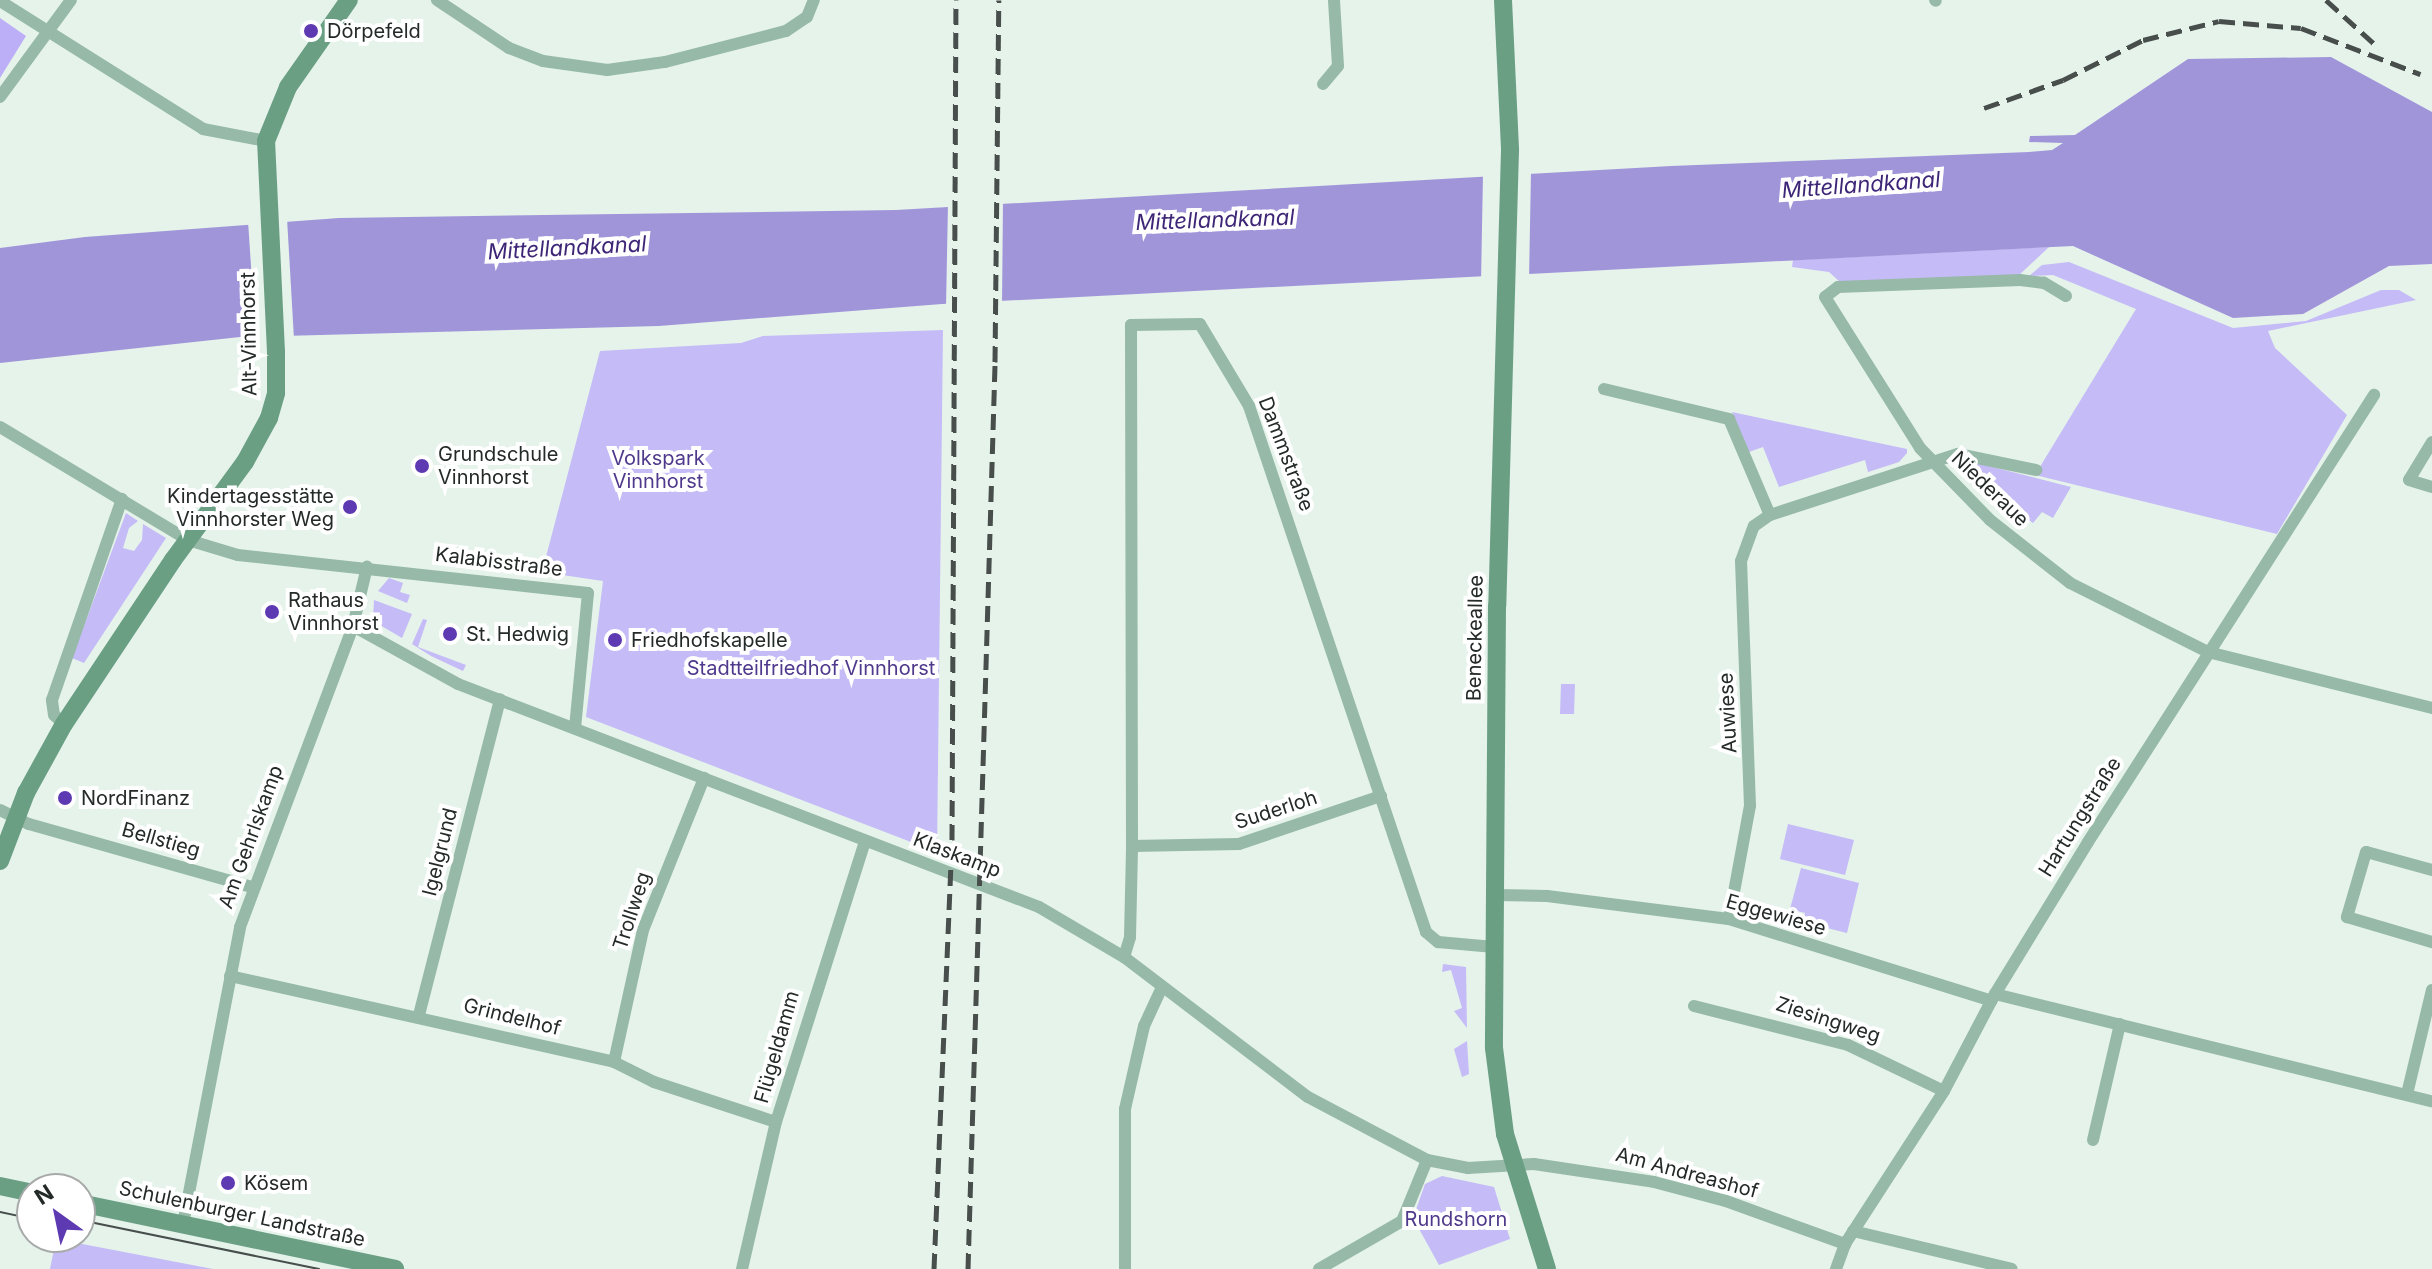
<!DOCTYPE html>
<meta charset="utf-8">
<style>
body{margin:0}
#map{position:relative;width:2432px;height:1269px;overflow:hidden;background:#e5f3eb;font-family:Inter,sans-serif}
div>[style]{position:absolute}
.green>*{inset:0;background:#c5bbf7}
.forest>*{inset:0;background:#bcaff7}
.water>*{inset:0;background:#a195da}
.pier>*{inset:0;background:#e5f3eb}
.street>*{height:12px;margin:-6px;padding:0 6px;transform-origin:6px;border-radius:6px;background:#97b9a7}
.secondary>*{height:18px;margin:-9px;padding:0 9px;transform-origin:9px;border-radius:9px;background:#6a9f84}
.tram>*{height:2px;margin:-1px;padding:0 1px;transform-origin:1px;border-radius:1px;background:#474e4b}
.rail>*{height:5px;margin-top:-2.5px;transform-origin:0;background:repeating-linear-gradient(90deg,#474e4b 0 16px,transparent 0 24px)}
.dots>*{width:22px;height:22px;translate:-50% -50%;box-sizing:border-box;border:4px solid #fff;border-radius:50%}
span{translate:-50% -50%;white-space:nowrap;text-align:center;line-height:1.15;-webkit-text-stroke:8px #fff;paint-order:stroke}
.poi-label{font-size:20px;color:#242a27}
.left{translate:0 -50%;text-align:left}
.right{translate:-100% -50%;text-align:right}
.street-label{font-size:20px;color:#242a27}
.park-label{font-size:20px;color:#4f398c}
.water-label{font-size:22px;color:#3e2677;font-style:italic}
.north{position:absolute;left:16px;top:1173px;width:80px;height:80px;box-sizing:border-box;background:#fff;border:2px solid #a7aaa9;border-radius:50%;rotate:327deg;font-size:22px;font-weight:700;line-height:32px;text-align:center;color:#242a27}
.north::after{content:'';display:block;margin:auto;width:28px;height:36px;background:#5e3ab2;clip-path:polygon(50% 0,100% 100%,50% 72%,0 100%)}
</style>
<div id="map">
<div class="green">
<div style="clip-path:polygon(2049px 247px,2017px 277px,1840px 282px,1829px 272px,1792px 267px,1793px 260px)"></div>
<div style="clip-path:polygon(2069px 262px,2233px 328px,2306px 321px,2381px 290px,2399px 290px,2416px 300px,2268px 331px,2275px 348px,2347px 415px,2277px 534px,2035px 475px,2136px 309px,2053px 275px,2029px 276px,2042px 265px)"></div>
<div style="clip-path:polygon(943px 330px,937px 852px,586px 717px,603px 581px,542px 572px,600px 351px,741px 343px,763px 336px)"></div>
<div style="clip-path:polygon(1732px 412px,1907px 449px,1907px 453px,1899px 462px,1868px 472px,1865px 460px,1779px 487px,1763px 447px,1749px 452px)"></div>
<div style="clip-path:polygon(1973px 462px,2071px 487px,2053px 518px,2042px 512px,2033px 523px,1967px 474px)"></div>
<div style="clip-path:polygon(126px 513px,138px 521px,129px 528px,123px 548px,134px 551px,142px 540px,143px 524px,166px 538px,84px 663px,72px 658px)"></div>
<div style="clip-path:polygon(389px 578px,403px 583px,400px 592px,410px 595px,407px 603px,378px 591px)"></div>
<div style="clip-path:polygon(374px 600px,412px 614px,402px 638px,373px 621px)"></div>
<div style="clip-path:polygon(423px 619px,427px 620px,418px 647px,466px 665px,463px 671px,431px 656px,412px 644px)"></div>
<div style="clip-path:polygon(1561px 684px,1575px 684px,1574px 714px,1560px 714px)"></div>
<div style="clip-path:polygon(1788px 824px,1854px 840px,1845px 875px,1780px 859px)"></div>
<div style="clip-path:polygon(1801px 868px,1859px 883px,1847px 933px,1803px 922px,1805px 913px,1790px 909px)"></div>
<div style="clip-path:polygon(1443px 964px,1466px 967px,1467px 1028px,1454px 1011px,1462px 1008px,1451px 970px,1442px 972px)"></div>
<div style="clip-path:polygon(1467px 1041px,1469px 1074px,1462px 1077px,1454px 1049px)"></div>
<div style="clip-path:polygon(1442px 1176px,1494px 1187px,1510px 1239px,1439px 1265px,1413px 1218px,1425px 1184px)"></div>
<div style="clip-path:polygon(56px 1239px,213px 1269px,50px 1269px)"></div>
</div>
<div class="forest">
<div style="clip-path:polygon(0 18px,26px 36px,0 78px)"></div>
</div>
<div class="water">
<div style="clip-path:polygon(2331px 57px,2432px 112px,2432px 264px,2389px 266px,2303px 314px,2233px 318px,2073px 246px,942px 304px,659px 326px,240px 337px,0 363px,0 248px,85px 237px,339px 218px,896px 210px,1671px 166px,2029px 152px,2052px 150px,2063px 143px,2029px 142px,2030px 136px,2075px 135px,2188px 59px)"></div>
</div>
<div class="pier">
<div style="clip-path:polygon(1531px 171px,1529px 280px,1481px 282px,1483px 174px)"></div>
<div style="clip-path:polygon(1003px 200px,1002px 306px,946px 308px,948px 203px)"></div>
<div style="clip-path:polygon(287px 218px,294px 339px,256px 341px,248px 221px)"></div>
</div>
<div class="street">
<div style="left:437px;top:0;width:87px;rotate:33.7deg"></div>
<div style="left:509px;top:48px;width:36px;rotate:21deg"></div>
<div style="left:543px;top:61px;width:65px;rotate:8deg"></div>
<div style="left:607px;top:70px;width:59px;rotate:-7.9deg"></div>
<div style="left:665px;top:62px;width:125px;rotate:-14.4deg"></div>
<div style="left:786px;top:31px;width:25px;rotate:-34deg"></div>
<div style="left:807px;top:17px;width:18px;rotate:-68deg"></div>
<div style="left:1935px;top:0;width:1px;rotate:45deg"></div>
<div style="left:0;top:1px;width:240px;rotate:32.2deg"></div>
<div style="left:203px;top:129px;width:64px;rotate:10.8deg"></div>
<div style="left:1323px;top:84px;width:23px;rotate:-50deg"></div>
<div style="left:1338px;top:66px;width:66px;rotate:-93.5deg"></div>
<div style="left:0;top:97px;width:120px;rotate:-53.8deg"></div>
<div style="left:2066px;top:296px;width:26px;rotate:-149deg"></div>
<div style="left:2044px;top:283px;width:24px;rotate:-173deg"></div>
<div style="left:2020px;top:280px;width:182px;rotate:177.8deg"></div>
<div style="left:1838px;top:287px;width:16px;rotate:142deg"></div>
<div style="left:1825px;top:297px;width:178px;rotate:57.8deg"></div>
<div style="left:1920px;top:448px;width:100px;rotate:45.8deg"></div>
<div style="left:1990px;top:520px;width:102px;rotate:38.2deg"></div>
<div style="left:2070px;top:583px;width:154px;rotate:26.6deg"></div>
<div style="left:2208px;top:652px;width:231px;rotate:14deg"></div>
<div style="left:1604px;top:389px;width:129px;rotate:13.5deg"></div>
<div style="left:1729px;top:419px;width:104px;rotate:66.9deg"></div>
<div style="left:0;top:427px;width:219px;rotate:31deg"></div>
<div style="left:188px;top:540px;width:52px;rotate:16.7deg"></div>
<div style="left:238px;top:555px;width:352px;rotate:6.2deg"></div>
<div style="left:588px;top:593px;width:135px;rotate:95.5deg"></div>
<div style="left:2432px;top:442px;width:44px;rotate:121.2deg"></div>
<div style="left:2409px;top:480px;width:24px;rotate:17deg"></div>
<div style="left:353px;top:626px;width:120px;rotate:28.9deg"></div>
<div style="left:458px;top:684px;width:622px;rotate:21deg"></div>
<div style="left:1039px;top:907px;width:99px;rotate:30.5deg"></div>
<div style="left:1124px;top:957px;width:231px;rotate:37.3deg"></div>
<div style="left:1308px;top:1097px;width:135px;rotate:27.9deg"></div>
<div style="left:1427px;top:1160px;width:42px;rotate:11deg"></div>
<div style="left:1468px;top:1168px;width:66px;rotate:-3.5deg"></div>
<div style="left:1534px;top:1164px;width:121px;rotate:8.5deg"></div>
<div style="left:1654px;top:1182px;width:74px;rotate:14.8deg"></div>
<div style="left:1726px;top:1201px;width:127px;rotate:19.9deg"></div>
<div style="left:64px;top:724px;width:13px;rotate:-138deg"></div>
<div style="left:54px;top:715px;width:15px;rotate:-98deg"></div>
<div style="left:52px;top:700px;width:213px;rotate:-70.8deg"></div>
<div style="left:0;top:810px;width:32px;rotate:26deg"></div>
<div style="left:29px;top:824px;width:231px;rotate:15.8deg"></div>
<div style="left:1132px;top:846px;width:107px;rotate:-1.1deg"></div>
<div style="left:1239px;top:844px;width:150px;rotate:-18.7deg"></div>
<div style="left:2432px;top:870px;width:68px;rotate:-164.7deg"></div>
<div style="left:2366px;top:852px;width:68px;rotate:106.3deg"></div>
<div style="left:2347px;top:917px;width:89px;rotate:16.4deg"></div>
<div style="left:1495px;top:895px;width:52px;rotate:1.1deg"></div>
<div style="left:1547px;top:896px;width:183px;rotate:7.2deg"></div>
<div style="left:1729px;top:919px;width:275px;rotate:17.3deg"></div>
<div style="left:1729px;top:919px;width:115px;rotate:-79.5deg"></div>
<div style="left:1750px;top:806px;width:245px;rotate:-92.1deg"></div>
<div style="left:1741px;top:561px;width:37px;rotate:-70deg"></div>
<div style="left:1754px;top:526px;width:19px;rotate:-35deg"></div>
<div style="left:1770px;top:515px;width:198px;rotate:-18deg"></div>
<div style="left:1958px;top:454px;width:80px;rotate:11.6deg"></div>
<div style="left:1124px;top:957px;width:21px;rotate:-73deg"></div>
<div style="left:1130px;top:937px;width:91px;rotate:-88.7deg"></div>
<div style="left:1132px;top:846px;width:521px;rotate:-90.11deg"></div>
<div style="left:1131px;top:325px;width:69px;rotate:-0.8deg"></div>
<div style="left:1200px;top:324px;width:96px;rotate:59.1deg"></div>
<div style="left:1249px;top:406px;width:555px;rotate:71.4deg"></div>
<div style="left:1426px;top:932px;width:16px;rotate:40deg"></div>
<div style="left:1438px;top:942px;width:56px;rotate:5.1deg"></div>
<div style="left:230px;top:976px;width:394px;rotate:12.6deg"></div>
<div style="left:614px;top:1062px;width:45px;rotate:26.6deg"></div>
<div style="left:654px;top:1082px;width:128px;rotate:18.2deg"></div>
<div style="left:1995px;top:994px;width:450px;rotate:13.8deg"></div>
<div style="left:1694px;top:1006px;width:159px;rotate:14.2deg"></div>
<div style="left:1848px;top:1045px;width:106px;rotate:25.6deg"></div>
<div style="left:419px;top:1015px;width:326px;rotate:-75.6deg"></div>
<div style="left:614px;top:1062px;width:135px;rotate:-77.6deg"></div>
<div style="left:643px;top:930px;width:164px;rotate:-68.1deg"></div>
<div style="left:2407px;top:1094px;width:107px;rotate:-76.5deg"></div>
<div style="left:2093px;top:1140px;width:119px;rotate:-76.9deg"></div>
<div style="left:183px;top:1224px;width:302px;rotate:-79.1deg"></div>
<div style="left:240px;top:927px;width:322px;rotate:-69.4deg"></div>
<div style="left:353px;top:626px;width:61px;rotate:-76.7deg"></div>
<div style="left:1853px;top:1231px;width:163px;rotate:13.4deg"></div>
<div style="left:742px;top:1269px;width:151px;rotate:-77deg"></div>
<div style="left:776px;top:1122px;width:295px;rotate:-72.4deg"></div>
<div style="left:1125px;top:1269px;width:160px;rotate:-90deg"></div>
<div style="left:1125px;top:1109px;width:85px;rotate:-77.1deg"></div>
<div style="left:1144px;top:1026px;width:43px;rotate:-65.2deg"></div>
<div style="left:1319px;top:1269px;width:96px;rotate:-30deg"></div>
<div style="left:1402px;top:1221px;width:66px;rotate:-67.7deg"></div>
<div style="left:1836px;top:1269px;width:27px;rotate:-70deg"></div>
<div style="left:1845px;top:1244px;width:182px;rotate:-57.1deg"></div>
<div style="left:1944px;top:1091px;width:110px;rotate:-62.3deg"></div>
<div style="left:1995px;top:994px;width:178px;rotate:-58.5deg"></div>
<div style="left:2088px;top:842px;width:531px;rotate:-57.39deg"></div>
</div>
<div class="secondary">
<div style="left:1503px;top:0;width:150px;rotate:87.3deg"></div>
<div style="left:1510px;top:150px;width:456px;rotate:91.6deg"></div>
<div style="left:1497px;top:606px;width:442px;rotate:90.4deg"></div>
<div style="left:1494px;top:1048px;width:87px;rotate:82.7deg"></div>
<div style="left:1505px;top:1134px;width:141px;rotate:72.7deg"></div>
<div style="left:0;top:861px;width:73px;rotate:-69.1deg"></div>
<div style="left:26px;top:793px;width:79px;rotate:-61.2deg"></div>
<div style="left:64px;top:724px;width:197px;rotate:-56.4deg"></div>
<div style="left:173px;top:560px;width:122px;rotate:-53.7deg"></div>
<div style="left:245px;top:462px;width:50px;rotate:-61.4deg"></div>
<div style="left:269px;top:418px;width:26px;rotate:-74deg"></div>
<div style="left:276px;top:393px;width:41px;rotate:-90deg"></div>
<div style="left:276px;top:352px;width:211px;rotate:-92.7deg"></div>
<div style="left:266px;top:141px;width:58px;rotate:-67.8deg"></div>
<div style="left:288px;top:87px;width:106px;rotate:-55deg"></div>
<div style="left:0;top:1186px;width:33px;rotate:12deg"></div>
<div style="left:80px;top:1203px;width:322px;rotate:11.8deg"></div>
</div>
<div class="tram">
<div style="left:0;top:1212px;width:33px;rotate:12deg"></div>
<div style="left:80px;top:1220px;width:244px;rotate:11.6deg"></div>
</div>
<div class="rail">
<div style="left:2326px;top:0;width:72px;rotate:42.2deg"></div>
<div style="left:1984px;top:108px;width:84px;rotate:-19.5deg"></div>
<div style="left:2063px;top:80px;width:89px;rotate:-26.6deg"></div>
<div style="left:2143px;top:40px;width:78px;rotate:-14deg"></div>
<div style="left:2219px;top:21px;width:82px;rotate:4.9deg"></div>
<div style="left:2301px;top:28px;width:128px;rotate:21.1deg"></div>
<div style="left:934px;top:1269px;width:429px;rotate:-87.6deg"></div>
<div style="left:952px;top:840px;width:840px;rotate:-89.73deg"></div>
<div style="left:968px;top:1269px;width:907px;rotate:-88.29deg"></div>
<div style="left:995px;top:362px;width:362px;rotate:-89.4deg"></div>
</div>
<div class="dots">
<div style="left:311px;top:31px;background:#5e3ab2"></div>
<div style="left:422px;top:466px;background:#5e3ab2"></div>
<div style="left:350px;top:507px;background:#5e3ab2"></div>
<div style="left:272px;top:612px;background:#5e3ab2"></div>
<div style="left:450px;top:634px;background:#5e3ab2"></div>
<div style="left:615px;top:640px;background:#5e3ab2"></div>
<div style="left:65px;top:798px;background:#5e3ab2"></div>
<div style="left:228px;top:1183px;background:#5e3ab2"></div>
</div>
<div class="poi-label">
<span class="left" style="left:327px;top:31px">Dörpefeld</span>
<span class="left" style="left:438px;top:466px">Grundschule<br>Vinnhorst</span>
<span class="right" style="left:334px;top:508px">Kindertagesstätte<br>Vinnhorster Weg</span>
<span class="left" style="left:288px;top:612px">Rathaus<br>Vinnhorst</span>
<span class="left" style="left:466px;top:634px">St. Hedwig</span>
<span class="left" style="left:631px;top:640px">Friedhofskapelle</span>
<span class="left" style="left:81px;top:798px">NordFinanz</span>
<span class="left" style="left:244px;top:1183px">Kösem</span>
</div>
<div class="street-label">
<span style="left:249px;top:334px;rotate:-91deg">Alt-Vinnhorst</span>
<span style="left:1286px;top:454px;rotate:69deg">Dammstraße</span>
<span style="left:1990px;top:489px;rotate:44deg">Niederaue</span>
<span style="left:499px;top:562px;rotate:7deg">Kalabisstraße</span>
<span style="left:1475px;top:638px;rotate:-89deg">Beneckeallee</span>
<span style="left:1728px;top:713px;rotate:-93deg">Auwiese</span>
<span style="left:1276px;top:810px;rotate:-18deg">Suderloh</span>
<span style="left:2080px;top:817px;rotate:-58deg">Hartungstraße</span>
<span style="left:251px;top:837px;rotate:-70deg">Am Gehrlskamp</span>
<span style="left:161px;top:840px;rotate:16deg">Bellstieg</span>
<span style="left:440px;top:852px;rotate:-76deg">Igelgrund</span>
<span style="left:957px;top:855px;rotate:21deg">Klaskamp</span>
<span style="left:632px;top:911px;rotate:-72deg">Trollweg</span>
<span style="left:1776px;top:915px;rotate:16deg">Eggewiese</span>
<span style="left:512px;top:1017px;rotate:14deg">Grindelhof</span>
<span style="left:1828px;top:1020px;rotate:18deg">Ziesingweg</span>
<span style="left:777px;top:1047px;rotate:-74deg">Flügeldamm</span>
<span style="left:1687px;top:1173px;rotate:15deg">Am Andreashof</span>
<span style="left:242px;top:1214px;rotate:12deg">Schulenburger Landstraße</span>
</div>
<div class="park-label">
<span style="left:658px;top:470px">Volkspark<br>Vinnhorst</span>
<span style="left:811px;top:668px">Stadtteilfriedhof Vinnhorst</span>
<span style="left:1456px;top:1219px">Rundshorn</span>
</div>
<div class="water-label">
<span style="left:1861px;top:185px;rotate:-4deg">Mittellandkanal</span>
<span style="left:1215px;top:220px;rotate:-2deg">Mittellandkanal</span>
<span style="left:567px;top:248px;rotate:-3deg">Mittellandkanal</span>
</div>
<div class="north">N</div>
</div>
